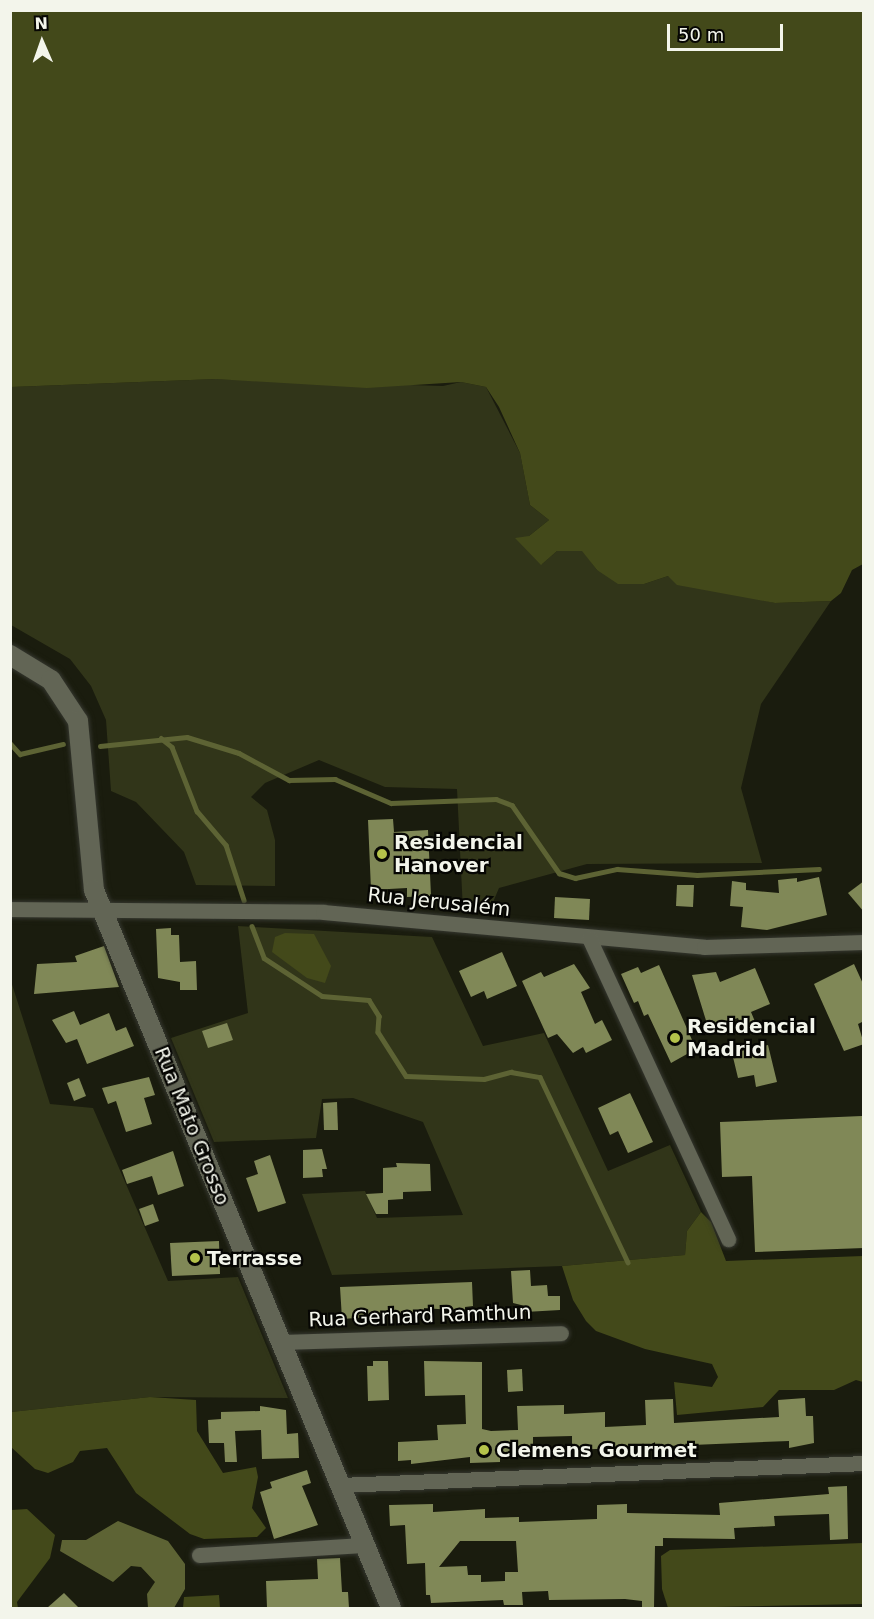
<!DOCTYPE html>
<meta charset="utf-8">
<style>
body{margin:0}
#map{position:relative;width:874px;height:1619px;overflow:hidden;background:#1a1c0e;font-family:"DejaVu Sans",sans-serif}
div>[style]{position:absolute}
.green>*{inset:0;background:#313519}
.forest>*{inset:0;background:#43491a}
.water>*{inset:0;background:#5d6334}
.stream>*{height:4.5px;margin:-2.25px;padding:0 2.25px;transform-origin:2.25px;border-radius:2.25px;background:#5d6334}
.building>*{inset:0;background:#808857}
.roads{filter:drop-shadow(0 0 2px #35372f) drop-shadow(0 0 2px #35372f)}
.minor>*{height:15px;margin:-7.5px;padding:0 7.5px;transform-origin:7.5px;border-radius:7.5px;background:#626555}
.tertiary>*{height:20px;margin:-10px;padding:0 10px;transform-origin:10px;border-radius:10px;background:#626555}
.dots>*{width:16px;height:16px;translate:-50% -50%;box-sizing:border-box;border:3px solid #060603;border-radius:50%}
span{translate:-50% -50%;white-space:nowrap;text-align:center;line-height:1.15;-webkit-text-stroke:4.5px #060603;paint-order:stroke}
.poi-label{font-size:20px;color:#f3f5eb;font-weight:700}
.left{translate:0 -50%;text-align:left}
.street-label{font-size:20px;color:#f3f5eb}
.frame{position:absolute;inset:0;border:12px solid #f3f5eb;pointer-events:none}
.north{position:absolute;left:12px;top:12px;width:60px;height:60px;-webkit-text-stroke:4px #060603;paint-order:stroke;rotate:358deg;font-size:16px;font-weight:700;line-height:24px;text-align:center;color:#f3f5eb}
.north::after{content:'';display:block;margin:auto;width:21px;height:27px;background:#f3f5eb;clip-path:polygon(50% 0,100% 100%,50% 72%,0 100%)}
.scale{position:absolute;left:667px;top:24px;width:116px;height:27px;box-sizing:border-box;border:3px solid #f3f5eb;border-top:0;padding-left:8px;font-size:18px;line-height:21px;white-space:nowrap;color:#f3f5eb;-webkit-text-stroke:4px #060603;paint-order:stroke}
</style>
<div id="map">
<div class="green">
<div style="clip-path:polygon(216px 379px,443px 386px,461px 382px,486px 387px,520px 453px,530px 505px,549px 520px,529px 536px,542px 564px,557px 551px,583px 551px,597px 570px,644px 584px,668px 576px,775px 603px,831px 601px,761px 704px,741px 788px,762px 863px,587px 864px,499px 888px,488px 914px,463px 911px,457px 789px,385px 787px,319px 760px,265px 783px,251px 797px,267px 810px,275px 840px,275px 886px,196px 885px,184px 852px,136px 802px,111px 791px,106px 720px,91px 686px,70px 659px,11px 625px,11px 387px)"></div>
<div style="clip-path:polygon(238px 926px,432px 937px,483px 1046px,544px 1033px,608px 1171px,670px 1145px,701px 1212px,687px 1231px,685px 1255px,562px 1266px,332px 1275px,302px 1194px,365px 1191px,377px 1218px,463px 1215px,423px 1122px,353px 1098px,322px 1099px,316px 1138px,214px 1142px,171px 1038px,248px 1013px)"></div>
<div style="clip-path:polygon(10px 978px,50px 1104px,93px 1108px,168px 1281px,238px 1277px,288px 1398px,150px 1397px,11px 1412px)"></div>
</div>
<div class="forest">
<div style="clip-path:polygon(11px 10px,863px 11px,863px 564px,852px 570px,841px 593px,831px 601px,775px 603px,677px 585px,668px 576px,644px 584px,618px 584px,597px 570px,582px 551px,557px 551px,541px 565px,515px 538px,529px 536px,549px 520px,530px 505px,520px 453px,499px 407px,486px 387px,461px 382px,367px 388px,216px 379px,11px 387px)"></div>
<div style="clip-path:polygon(285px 933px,314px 934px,331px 966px,325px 983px,307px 978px,272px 952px,275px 937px)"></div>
<div style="clip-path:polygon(701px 1212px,711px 1222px,726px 1261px,863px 1256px,863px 1382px,856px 1380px,834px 1390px,779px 1390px,763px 1407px,677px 1415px,674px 1382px,712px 1387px,718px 1377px,712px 1364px,645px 1349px,596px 1331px,586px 1321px,573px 1300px,562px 1266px,685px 1255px,687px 1231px)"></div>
<div style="clip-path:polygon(150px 1397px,196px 1400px,197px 1431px,223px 1473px,256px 1467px,258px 1477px,252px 1508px,266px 1528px,257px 1537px,204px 1539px,190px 1534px,136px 1493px,107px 1448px,80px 1451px,73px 1462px,48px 1473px,35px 1469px,11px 1447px,11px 1412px)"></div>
<div style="clip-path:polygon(27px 1509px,55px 1535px,50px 1558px,17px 1602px,18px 1608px,11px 1608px,11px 1510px)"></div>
<div style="clip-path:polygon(863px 1543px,863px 1604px,668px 1608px,662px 1589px,661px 1556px,670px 1550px)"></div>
<div style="clip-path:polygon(219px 1595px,220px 1608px,183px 1608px,184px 1597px)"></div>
</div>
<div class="water">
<div style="clip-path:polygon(118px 1521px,168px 1541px,185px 1564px,185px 1589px,174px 1608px,148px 1608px,147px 1594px,155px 1582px,141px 1567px,131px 1566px,113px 1582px,60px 1551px,62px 1540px,86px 1540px)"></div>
</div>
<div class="stream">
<div style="left:161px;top:738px;width:14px;rotate:39deg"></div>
<div style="left:172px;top:747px;width:69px;rotate:68.7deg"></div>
<div style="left:197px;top:811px;width:45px;rotate:49.5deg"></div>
<div style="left:226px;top:845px;width:58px;rotate:71.9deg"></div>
<div style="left:10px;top:743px;width:15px;rotate:48deg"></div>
<div style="left:20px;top:754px;width:44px;rotate:-13.1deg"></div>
<div style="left:100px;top:746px;width:87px;rotate:-5.9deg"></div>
<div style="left:187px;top:737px;width:54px;rotate:17.1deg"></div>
<div style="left:239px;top:753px;width:57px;rotate:28.4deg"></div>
<div style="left:289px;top:780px;width:46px;rotate:-1.2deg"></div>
<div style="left:335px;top:779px;width:61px;rotate:23.2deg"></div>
<div style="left:391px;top:803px;width:105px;rotate:-2.2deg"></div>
<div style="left:496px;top:799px;width:17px;rotate:21deg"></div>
<div style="left:512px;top:805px;width:83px;rotate:55.3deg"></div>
<div style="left:559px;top:873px;width:17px;rotate:17deg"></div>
<div style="left:575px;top:878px;width:43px;rotate:-12.1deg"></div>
<div style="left:617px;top:869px;width:80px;rotate:4.3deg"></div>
<div style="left:697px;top:875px;width:122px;rotate:-2.8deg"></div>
<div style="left:252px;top:926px;width:34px;rotate:69deg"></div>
<div style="left:264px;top:958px;width:69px;rotate:33.2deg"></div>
<div style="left:322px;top:996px;width:47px;rotate:4.9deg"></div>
<div style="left:369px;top:1000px;width:19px;rotate:58deg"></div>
<div style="left:379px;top:1016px;width:16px;rotate:94deg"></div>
<div style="left:378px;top:1032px;width:52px;rotate:57.5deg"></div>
<div style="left:406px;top:1076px;width:78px;rotate:2.2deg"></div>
<div style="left:484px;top:1079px;width:28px;rotate:-15deg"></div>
<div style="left:511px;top:1072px;width:29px;rotate:10deg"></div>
<div style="left:540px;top:1077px;width:205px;rotate:64.6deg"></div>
</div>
<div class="building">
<div style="clip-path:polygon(393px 819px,394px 832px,428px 830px,431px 896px,407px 897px,407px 888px,371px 890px,368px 820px)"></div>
<div style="clip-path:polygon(819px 877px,827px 915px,767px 930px,741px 927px,743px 907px,730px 906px,732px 881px,746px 883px,746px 890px,779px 893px,778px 880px,797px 878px,797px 882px)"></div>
<div style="clip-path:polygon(864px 881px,864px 912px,848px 893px)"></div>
<div style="clip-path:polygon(677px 885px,694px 885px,693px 907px,676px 906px)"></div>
<div style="clip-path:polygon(555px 897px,590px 899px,589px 920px,554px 918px)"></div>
<div style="clip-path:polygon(171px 928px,171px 935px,179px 935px,180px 962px,196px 961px,197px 990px,180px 990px,180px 982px,158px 978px,156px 929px)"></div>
<div style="clip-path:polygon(104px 946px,119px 987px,34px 994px,37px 964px,77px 962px,75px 956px)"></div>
<div style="clip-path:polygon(502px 952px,517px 986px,487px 999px,484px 991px,471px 997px,459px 971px)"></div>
<div style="clip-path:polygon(574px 964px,590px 988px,581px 992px,595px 1024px,602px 1020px,612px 1040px,586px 1053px,583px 1047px,573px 1053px,557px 1034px,548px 1038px,522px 981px,541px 972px,544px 977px)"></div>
<div style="clip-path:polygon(854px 964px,864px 986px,864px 1021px,858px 1024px,864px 1044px,844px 1051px,814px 984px)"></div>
<div style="clip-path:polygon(659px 965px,696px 1049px,671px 1063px,648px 1014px,644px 1016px,638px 1001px,634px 1003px,621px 974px,638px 967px,641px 973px)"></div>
<div style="clip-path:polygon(755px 968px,770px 1004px,751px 1012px,756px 1024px,743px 1030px,738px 1018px,708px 1027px,692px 975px,716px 972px,720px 982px)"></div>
<div style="clip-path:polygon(74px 1011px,80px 1025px,109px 1013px,116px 1031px,126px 1027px,134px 1046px,87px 1064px,77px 1039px,66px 1043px,52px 1020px)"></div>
<div style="clip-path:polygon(227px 1023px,233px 1040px,208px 1048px,202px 1031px)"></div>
<div style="clip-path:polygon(768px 1045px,777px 1082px,756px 1087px,754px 1075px,738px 1078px,732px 1053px)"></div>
<div style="clip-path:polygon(149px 1077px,155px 1095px,144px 1098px,152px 1124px,126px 1132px,116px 1101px,108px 1104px,102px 1088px)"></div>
<div style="clip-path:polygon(79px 1078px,86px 1096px,74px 1101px,67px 1083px)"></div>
<div style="clip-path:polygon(630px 1093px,653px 1142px,628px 1153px,618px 1131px,610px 1135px,598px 1108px)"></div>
<div style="clip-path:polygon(337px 1102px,338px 1130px,324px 1130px,323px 1103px)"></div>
<div style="clip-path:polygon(862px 1116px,864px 1248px,755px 1252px,752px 1176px,722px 1177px,720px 1122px)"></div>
<div style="clip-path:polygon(322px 1149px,327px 1169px,322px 1169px,323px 1177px,303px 1178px,303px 1150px)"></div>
<div style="clip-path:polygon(173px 1151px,184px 1186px,158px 1195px,152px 1176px,127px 1184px,122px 1170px)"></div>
<div style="clip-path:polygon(270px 1155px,286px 1203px,258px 1212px,246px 1178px,258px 1174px,254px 1161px)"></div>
<div style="clip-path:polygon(396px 1163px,430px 1164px,431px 1191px,403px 1192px,403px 1199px,388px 1200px,388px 1214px,376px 1214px,366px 1194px,383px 1193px,383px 1168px,397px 1167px)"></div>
<div style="clip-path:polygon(153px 1204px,159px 1221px,145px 1226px,139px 1209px)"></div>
<div style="clip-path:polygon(219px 1241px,220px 1274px,172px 1276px,170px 1243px)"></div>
<div style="clip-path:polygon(530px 1270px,531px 1286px,547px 1285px,548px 1296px,560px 1296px,560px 1310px,525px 1312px,525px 1306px,513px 1303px,511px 1271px)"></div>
<div style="clip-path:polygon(472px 1282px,473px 1306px,465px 1307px,465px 1311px,424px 1308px,424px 1313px,342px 1319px,340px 1287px)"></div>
<div style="clip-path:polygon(373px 1361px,388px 1361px,389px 1400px,368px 1401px,367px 1366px,373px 1366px)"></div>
<div style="clip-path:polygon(424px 1361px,482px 1362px,482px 1429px,491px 1431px,518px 1430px,517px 1406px,564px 1405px,564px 1414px,605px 1412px,605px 1427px,646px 1425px,645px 1400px,673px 1399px,674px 1423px,779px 1417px,778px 1400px,805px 1398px,806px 1416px,813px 1416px,814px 1443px,789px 1448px,789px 1441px,572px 1450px,572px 1436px,533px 1437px,533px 1456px,500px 1457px,500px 1462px,470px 1463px,470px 1457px,411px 1464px,411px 1460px,398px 1461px,398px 1442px,438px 1440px,437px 1425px,466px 1424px,465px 1395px,425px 1396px)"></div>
<div style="clip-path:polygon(522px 1369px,523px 1391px,508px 1392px,507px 1370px)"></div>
<div style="clip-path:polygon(260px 1406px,286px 1410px,287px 1434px,298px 1433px,299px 1458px,262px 1459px,261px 1430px,235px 1431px,237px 1462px,225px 1462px,224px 1443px,209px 1443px,208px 1420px,221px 1419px,221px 1412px,260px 1411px)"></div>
<div style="clip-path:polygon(307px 1470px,311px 1483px,302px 1486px,318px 1525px,274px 1539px,260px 1492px,272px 1488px,270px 1482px)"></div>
<div style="clip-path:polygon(evenodd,847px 1486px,848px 1539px,830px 1540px,829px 1514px,774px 1516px,775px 1526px,734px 1528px,735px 1539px,663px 1538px,663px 1546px,655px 1546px,654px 1608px,642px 1608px,642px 1601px,625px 1599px,549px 1600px,548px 1591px,522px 1592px,523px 1605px,504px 1605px,503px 1600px,431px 1603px,430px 1595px,426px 1595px,425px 1563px,407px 1564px,405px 1525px,390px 1526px,389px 1505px,433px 1504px,433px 1512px,485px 1509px,485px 1518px,519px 1517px,519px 1522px,597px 1519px,597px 1505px,627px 1504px,627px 1513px,720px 1515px,719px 1503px,829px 1494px,828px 1487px,847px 1486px,460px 1541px,516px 1541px,518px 1572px,505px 1572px,505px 1581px,481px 1582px,481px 1575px,468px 1575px,467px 1566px,439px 1567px,460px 1541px)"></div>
<div style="clip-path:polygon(340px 1558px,342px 1592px,348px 1592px,349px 1608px,267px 1608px,266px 1581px,318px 1579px,317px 1559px)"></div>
<div style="clip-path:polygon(64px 1593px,79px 1608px,47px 1608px)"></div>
</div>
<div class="roads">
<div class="minor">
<div style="left:10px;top:909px;width:313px;rotate:0.5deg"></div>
<div style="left:323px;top:912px;width:383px;rotate:5.2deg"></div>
<div style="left:704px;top:947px;width:160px;rotate:-1.8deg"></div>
<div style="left:589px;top:938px;width:332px;rotate:65.2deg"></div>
<div style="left:281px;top:1342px;width:280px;rotate:-1.8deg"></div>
<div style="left:340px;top:1485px;width:524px;rotate:-2.4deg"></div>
<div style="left:199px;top:1555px;width:165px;rotate:-3.5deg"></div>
</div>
<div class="tertiary">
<div style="left:10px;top:655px;width:48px;rotate:31.4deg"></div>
<div style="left:51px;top:680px;width:49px;rotate:56.6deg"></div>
<div style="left:78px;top:721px;width:170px;rotate:84.6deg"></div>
<div style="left:94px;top:890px;width:777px;rotate:67.53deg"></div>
</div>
</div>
<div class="dots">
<div style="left:382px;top:854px;background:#b4c24a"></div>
<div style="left:675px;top:1038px;background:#b4c24a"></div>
<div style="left:195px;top:1258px;background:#b4c24a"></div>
<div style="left:484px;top:1450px;background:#b4c24a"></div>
</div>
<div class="poi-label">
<span class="left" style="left:394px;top:854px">Residencial<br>Hanover</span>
<span class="left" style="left:687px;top:1038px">Residencial<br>Madrid</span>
<span class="left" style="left:207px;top:1258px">Terrasse</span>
<span class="left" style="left:496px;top:1450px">Clemens Gourmet</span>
</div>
<div class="street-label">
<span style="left:439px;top:902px;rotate:6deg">Rua Jerusalém</span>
<span style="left:192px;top:1126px;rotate:68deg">Rua Mato Grosso</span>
<span style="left:420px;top:1316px;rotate:-2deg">Rua Gerhard Ramthun</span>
</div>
<div class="frame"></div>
<div class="north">N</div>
<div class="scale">50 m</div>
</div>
